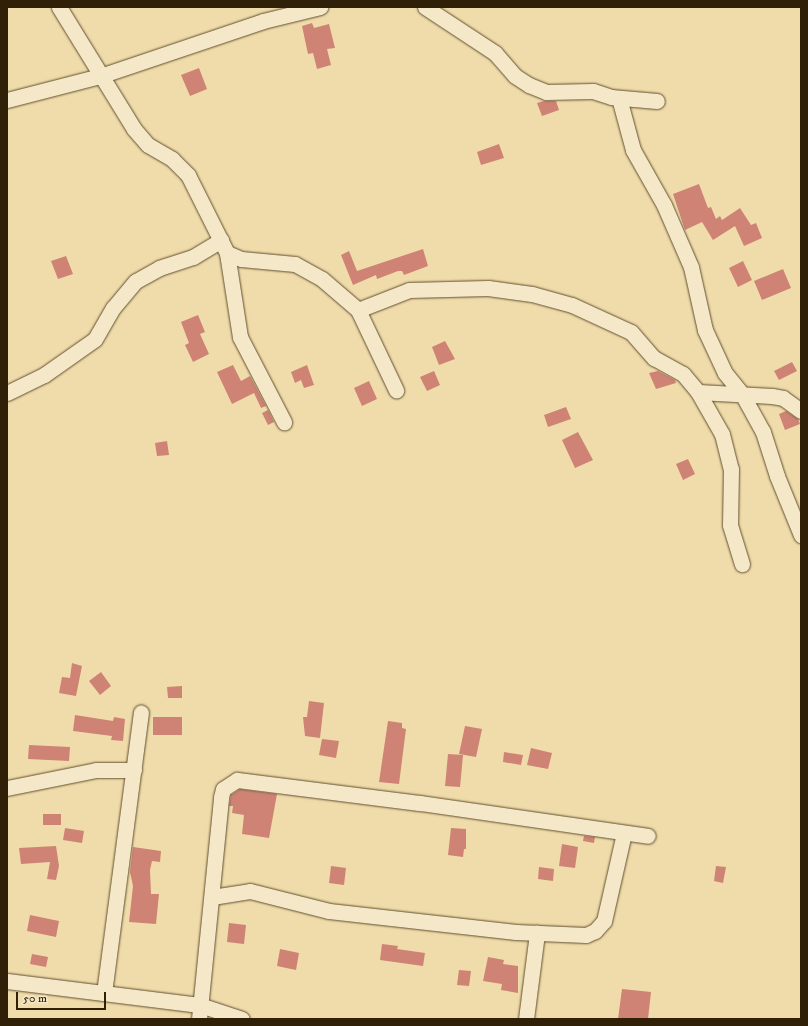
<!DOCTYPE html>
<style>
body{margin:0}
#map{position:relative;width:808px;height:1026px;overflow:hidden;background:#f0dcaa;font-family:"IM FELL DW Pica",serif}
div>[style]{position:absolute}
.building>*{inset:0;background:#ce8375}
.roads{filter:drop-shadow(0 0 1px #614f30) drop-shadow(0 0 1px #614f30)}
.minor>*{height:15px;margin:-7.5px;padding:0 7.5px;transform-origin:7.5px;border-radius:7.5px;background:#f5e8c8}
span{translate:-50% -50%;white-space:nowrap;text-align:center;line-height:1.15;-webkit-text-stroke:3px #f5e8c8;paint-order:stroke}
.frame{position:absolute;inset:0;border:8px solid #312008;pointer-events:none}
.scale{position:absolute;left:16px;top:992px;width:90px;height:18px;box-sizing:border-box;border:2px solid #312008;border-top:0;padding-left:5px;font-size:12px;line-height:14px;white-space:nowrap;color:#312008;-webkit-text-stroke:3px #f5e8c8;paint-order:stroke}
</style>
<div id="map">
<div class="building">
<div style="clip-path:polygon(312px 23px,314px 28px,329px 24px,335px 48px,327px 49px,331px 65px,317px 69px,313px 53px,308px 54px,302px 26px)"></div>
<div style="clip-path:polygon(199px 68px,207px 89px,190px 96px,181px 75px)"></div>
<div style="clip-path:polygon(544px 101px,556px 101px,559px 110px,542px 116px,537px 103px)"></div>
<div style="clip-path:polygon(499px 144px,504px 158px,481px 165px,477px 152px)"></div>
<div style="clip-path:polygon(699px 184px,708px 208px,711px 207px,716px 219px,720px 216px,722px 220px,740px 208px,751px 225px,756px 223px,762px 238px,744px 246px,735px 226px,713px 240px,702px 222px,685px 230px,673px 194px)"></div>
<div style="clip-path:polygon(423px 249px,428px 266px,404px 275px,402px 271px,398px 271px,377px 279px,376px 275px,353px 285px,341px 255px,349px 251px,357px 271px)"></div>
<div style="clip-path:polygon(66px 256px,73px 274px,58px 279px,51px 261px)"></div>
<div style="clip-path:polygon(743px 261px,752px 280px,738px 287px,729px 268px)"></div>
<div style="clip-path:polygon(783px 269px,791px 288px,762px 300px,754px 281px)"></div>
<div style="clip-path:polygon(198px 315px,205px 332px,200px 334px,209px 354px,193px 362px,185px 345px,189px 343px,181px 322px)"></div>
<div style="clip-path:polygon(445px 341px,455px 359px,439px 365px,432px 347px)"></div>
<div style="clip-path:polygon(792px 362px,797px 371px,779px 380px,774px 371px)"></div>
<div style="clip-path:polygon(233px 365px,241px 381px,250px 376px,266px 406px,261px 408px,254px 393px,232px 404px,217px 372px)"></div>
<div style="clip-path:polygon(307px 365px,314px 385px,304px 388px,301px 380px,295px 383px,291px 372px)"></div>
<div style="clip-path:polygon(434px 371px,440px 385px,427px 391px,420px 377px)"></div>
<div style="clip-path:polygon(658px 371px,675px 380px,676px 383px,656px 389px,649px 373px)"></div>
<div style="clip-path:polygon(369px 381px,377px 399px,362px 406px,354px 388px)"></div>
<div style="clip-path:polygon(566px 407px,571px 419px,548px 427px,544px 415px)"></div>
<div style="clip-path:polygon(268px 410px,274px 422px,268px 425px,262px 413px)"></div>
<div style="clip-path:polygon(786px 411px,798px 419px,800px 424px,785px 430px,779px 414px)"></div>
<div style="clip-path:polygon(578px 432px,593px 460px,575px 468px,562px 440px)"></div>
<div style="clip-path:polygon(167px 441px,169px 455px,157px 456px,155px 443px)"></div>
<div style="clip-path:polygon(688px 459px,695px 474px,683px 480px,676px 464px)"></div>
<div style="clip-path:polygon(72px 663px,82px 666px,76px 696px,59px 693px,62px 677px,70px 678px)"></div>
<div style="clip-path:polygon(101px 672px,111px 686px,100px 695px,89px 681px)"></div>
<div style="clip-path:polygon(182px 686px,182px 698px,168px 698px,167px 687px)"></div>
<div style="clip-path:polygon(309px 701px,324px 703px,320px 738px,305px 736px,303px 717px,307px 717px)"></div>
<div style="clip-path:polygon(75px 715px,113px 721px,114px 717px,125px 719px,123px 741px,111px 740px,112px 736px,73px 731px)"></div>
<div style="clip-path:polygon(153px 717px,182px 717px,182px 735px,153px 735px)"></div>
<div style="clip-path:polygon(388px 721px,402px 723px,402px 728px,406px 729px,399px 784px,379px 782px)"></div>
<div style="clip-path:polygon(465px 726px,482px 729px,476px 757px,459px 754px)"></div>
<div style="clip-path:polygon(322px 739px,339px 741px,336px 758px,319px 755px)"></div>
<div style="clip-path:polygon(29px 745px,70px 747px,69px 761px,28px 759px)"></div>
<div style="clip-path:polygon(531px 748px,552px 753px,548px 769px,527px 765px)"></div>
<div style="clip-path:polygon(504px 752px,523px 755px,521px 765px,503px 762px)"></div>
<div style="clip-path:polygon(448px 754px,463px 755px,460px 787px,445px 786px)"></div>
<div style="clip-path:polygon(240px 789px,277px 794px,269px 838px,242px 834px,244px 815px,232px 813px,233px 806px,229px 806px,231px 795px)"></div>
<div style="clip-path:polygon(43px 814px,61px 814px,61px 825px,43px 825px)"></div>
<div style="clip-path:polygon(65px 828px,84px 831px,82px 843px,63px 840px)"></div>
<div style="clip-path:polygon(451px 828px,466px 829px,466px 849px,464px 849px,463px 857px,448px 855px)"></div>
<div style="clip-path:polygon(584px 836px,595px 837px,594px 843px,583px 841px)"></div>
<div style="clip-path:polygon(562px 844px,578px 847px,575px 868px,559px 866px)"></div>
<div style="clip-path:polygon(56px 846px,59px 866px,56px 880px,47px 879px,50px 862px,21px 864px,19px 848px)"></div>
<div style="clip-path:polygon(133px 847px,161px 851px,160px 862px,152px 861px,150px 870px,151px 894px,159px 894px,156px 924px,129px 922px,133px 886px,130px 872px)"></div>
<div style="clip-path:polygon(331px 866px,346px 868px,344px 885px,329px 883px)"></div>
<div style="clip-path:polygon(716px 866px,726px 867px,723px 883px,714px 881px)"></div>
<div style="clip-path:polygon(539px 867px,554px 869px,553px 881px,538px 879px)"></div>
<div style="clip-path:polygon(30px 915px,59px 921px,56px 937px,27px 931px)"></div>
<div style="clip-path:polygon(229px 923px,246px 925px,244px 944px,227px 942px)"></div>
<div style="clip-path:polygon(382px 944px,398px 946px,397px 949px,425px 953px,423px 966px,380px 960px)"></div>
<div style="clip-path:polygon(280px 949px,299px 953px,296px 970px,277px 966px)"></div>
<div style="clip-path:polygon(32px 954px,48px 957px,46px 967px,30px 964px)"></div>
<div style="clip-path:polygon(488px 957px,504px 960px,503px 964px,518px 966px,518px 993px,501px 990px,502px 984px,483px 981px)"></div>
<div style="clip-path:polygon(459px 970px,471px 971px,469px 986px,457px 985px)"></div>
<div style="clip-path:polygon(622px 989px,651px 992px,648px 1019px,618px 1019px)"></div>
</div>
<div class="roads">
<div class="minor">
<div style="left:59px;top:7px;width:143px;rotate:58.4deg"></div>
<div style="left:134px;top:129px;width:21px;rotate:49deg"></div>
<div style="left:148px;top:145px;width:28px;rotate:30deg"></div>
<div style="left:172px;top:159px;width:23px;rotate:45deg"></div>
<div style="left:188px;top:175px;width:87px;rotate:63.4deg"></div>
<div style="left:227px;top:253px;width:15px;rotate:23deg"></div>
<div style="left:241px;top:259px;width:54px;rotate:5.3deg"></div>
<div style="left:295px;top:264px;width:31px;rotate:29deg"></div>
<div style="left:322px;top:279px;width:48px;rotate:40.7deg"></div>
<div style="left:358px;top:310px;width:89px;rotate:64.6deg"></div>
<div style="left:425px;top:7px;width:84px;rotate:33.3deg"></div>
<div style="left:495px;top:53px;width:30px;rotate:49deg"></div>
<div style="left:515px;top:76px;width:17px;rotate:33deg"></div>
<div style="left:529px;top:85px;width:18px;rotate:22deg"></div>
<div style="left:546px;top:92px;width:47px;rotate:-1.2deg"></div>
<div style="left:593px;top:91px;width:19px;rotate:18deg"></div>
<div style="left:611px;top:97px;width:46px;rotate:5deg"></div>
<div style="left:619px;top:98px;width:54px;rotate:74.9deg"></div>
<div style="left:633px;top:150px;width:63px;rotate:60.6deg"></div>
<div style="left:664px;top:205px;width:68px;rotate:66.5deg"></div>
<div style="left:691px;top:267px;width:65px;rotate:77.5deg"></div>
<div style="left:705px;top:330px;width:47px;rotate:65.1deg"></div>
<div style="left:725px;top:373px;width:27px;rotate:51deg"></div>
<div style="left:742px;top:394px;width:43px;rotate:61.1deg"></div>
<div style="left:763px;top:432px;width:46px;rotate:72.3deg"></div>
<div style="left:777px;top:476px;width:64px;rotate:67.9deg"></div>
<div style="left:7px;top:100px;width:96px;rotate:-14.5deg"></div>
<div style="left:100px;top:76px;width:172px;rotate:-18.6deg"></div>
<div style="left:263px;top:21px;width:59px;rotate:-13.8deg"></div>
<div style="left:227px;top:253px;width:85px;rotate:81.2deg"></div>
<div style="left:240px;top:337px;width:96px;rotate:62.6deg"></div>
<div style="left:358px;top:310px;width:55px;rotate:-21.4deg"></div>
<div style="left:409px;top:290px;width:79px;rotate:-1.5deg"></div>
<div style="left:488px;top:288px;width:44px;rotate:7.8deg"></div>
<div style="left:532px;top:294px;width:41px;rotate:15.4deg"></div>
<div style="left:572px;top:305px;width:65px;rotate:24.6deg"></div>
<div style="left:631px;top:332px;width:35px;rotate:49deg"></div>
<div style="left:654px;top:358px;width:33px;rotate:29deg"></div>
<div style="left:683px;top:374px;width:23px;rotate:50deg"></div>
<div style="left:698px;top:392px;width:48px;rotate:60.3deg"></div>
<div style="left:722px;top:434px;width:36px;rotate:76deg"></div>
<div style="left:731px;top:469px;width:56px;rotate:91deg"></div>
<div style="left:730px;top:525px;width:41px;rotate:72.9deg"></div>
<div style="left:698px;top:392px;width:74px;rotate:3.1deg"></div>
<div style="left:772px;top:396px;width:11px;rotate:10deg"></div>
<div style="left:783px;top:398px;width:22px;rotate:36deg"></div>
<div style="left:7px;top:393px;width:41px;rotate:-25.9deg"></div>
<div style="left:44px;top:375px;width:62px;rotate:-35.2deg"></div>
<div style="left:95px;top:339px;width:36px;rotate:-60deg"></div>
<div style="left:113px;top:308px;width:35px;rotate:-50deg"></div>
<div style="left:136px;top:281px;width:26px;rotate:-29deg"></div>
<div style="left:159px;top:268px;width:36px;rotate:-18deg"></div>
<div style="left:193px;top:257px;width:33px;rotate:-31deg"></div>
<div style="left:7px;top:788px;width:91px;rotate:-11.4deg"></div>
<div style="left:96px;top:770px;width:38px"></div>
<div style="left:212px;top:897px;width:38px;rotate:-9deg"></div>
<div style="left:250px;top:891px;width:81px;rotate:14.2deg"></div>
<div style="left:329px;top:911px;width:188px;rotate:6.4deg"></div>
<div style="left:516px;top:932px;width:70px;rotate:2.5deg"></div>
<div style="left:586px;top:935px;width:10px;rotate:-24deg"></div>
<div style="left:595px;top:931px;width:13px;rotate:-48deg"></div>
<div style="left:604px;top:921px;width:90px;rotate:-77.2deg"></div>
<div style="left:7px;top:981px;width:194px;rotate:7.1deg"></div>
<div style="left:200px;top:1005px;width:44px;rotate:18.4deg"></div>
<div style="left:104px;top:993px;width:283px;rotate:-82.5deg"></div>
<div style="left:199px;top:1019px;width:223px;rotate:-84.3deg"></div>
<div style="left:221px;top:797px;width:8px;rotate:-76deg"></div>
<div style="left:223px;top:789px;width:17px;rotate:-33deg"></div>
<div style="left:237px;top:780px;width:184px;rotate:7.2deg"></div>
<div style="left:420px;top:803px;width:230px;rotate:8.2deg"></div>
<div style="left:526px;top:1019px;width:87px;rotate:-82.7deg"></div>
</div>
</div>
<div class="frame"></div>
<div class="scale">50 m</div>
</div>
